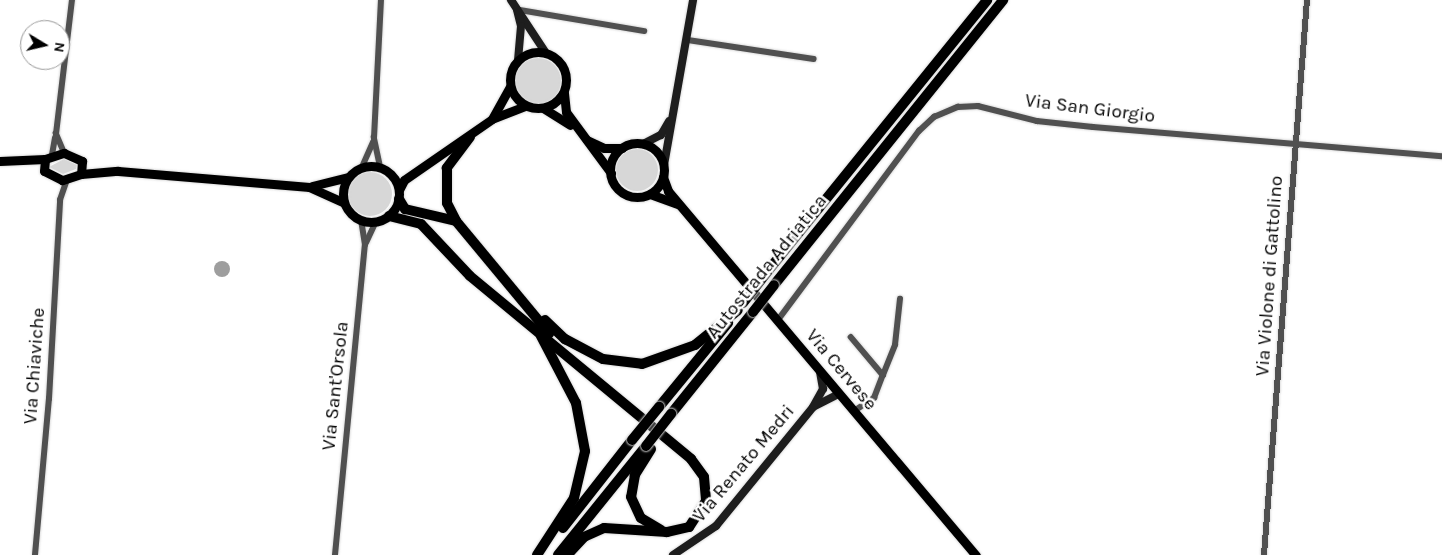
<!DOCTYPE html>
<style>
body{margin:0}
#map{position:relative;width:1442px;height:555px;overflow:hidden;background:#fff;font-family:Karla,sans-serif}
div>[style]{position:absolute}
.green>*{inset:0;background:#d7d7d7}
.round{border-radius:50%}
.water>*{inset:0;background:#9e9e9e}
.roads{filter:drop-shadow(0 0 1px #dbdbdb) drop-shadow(0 0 1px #dbdbdb)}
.street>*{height:5.5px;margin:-2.75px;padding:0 2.75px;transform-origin:2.75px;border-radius:2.75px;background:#505050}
.secondary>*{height:8px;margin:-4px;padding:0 4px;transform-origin:4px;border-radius:4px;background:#1d1d1d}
.primary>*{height:9px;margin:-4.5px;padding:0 4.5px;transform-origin:4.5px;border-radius:4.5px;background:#000}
.primary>.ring{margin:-4.5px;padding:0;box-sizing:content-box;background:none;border:9px solid #000;border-radius:50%}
.highway>*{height:10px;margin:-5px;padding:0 5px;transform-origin:5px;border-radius:5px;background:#000}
.bridges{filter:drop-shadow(0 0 1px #dbdbdb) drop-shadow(0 0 1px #dbdbdb)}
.highway-bridge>*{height:10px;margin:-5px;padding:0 5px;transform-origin:5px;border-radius:5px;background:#000}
span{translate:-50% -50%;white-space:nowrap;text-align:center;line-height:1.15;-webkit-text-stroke:5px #fff;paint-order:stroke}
.street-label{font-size:19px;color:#000}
.north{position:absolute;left:20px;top:20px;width:50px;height:50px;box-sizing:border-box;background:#fff;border:1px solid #999;border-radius:50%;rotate:99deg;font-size:14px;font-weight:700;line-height:20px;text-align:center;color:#000}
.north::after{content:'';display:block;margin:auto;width:18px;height:22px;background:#000;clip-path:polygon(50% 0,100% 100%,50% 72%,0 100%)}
</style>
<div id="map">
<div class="green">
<div class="round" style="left:515px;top:58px;width:46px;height:46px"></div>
<div class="round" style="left:616px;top:149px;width:42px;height:42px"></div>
<div style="clip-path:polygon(64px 159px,77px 165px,76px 169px,63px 174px,49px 167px)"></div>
<div class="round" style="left:348px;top:172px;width:44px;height:44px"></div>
</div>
<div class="water">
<div class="round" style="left:214px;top:261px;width:16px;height:16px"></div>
</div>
<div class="roads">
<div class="street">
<div style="left:520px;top:10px;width:126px;rotate:9.6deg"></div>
<div style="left:688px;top:40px;width:127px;rotate:8.6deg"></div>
<div style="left:64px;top:153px;width:21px;rotate:-113deg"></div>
<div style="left:56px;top:134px;width:135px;rotate:-83.2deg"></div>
<div style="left:52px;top:155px;width:17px;rotate:-80deg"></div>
<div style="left:362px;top:167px;width:27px;rotate:-66deg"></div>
<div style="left:380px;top:167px;width:30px;rotate:-102deg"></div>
<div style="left:374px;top:138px;width:138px;rotate:-87.1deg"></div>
<div style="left:366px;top:243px;width:23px;rotate:-65deg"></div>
<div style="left:778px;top:320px;width:236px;rotate:-53.3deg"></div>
<div style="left:919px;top:131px;width:21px;rotate:-43deg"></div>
<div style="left:934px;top:117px;width:26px;rotate:-23deg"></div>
<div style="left:958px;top:107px;width:20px;rotate:-3deg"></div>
<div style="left:978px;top:106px;width:61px;rotate:14.3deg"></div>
<div style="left:1037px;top:121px;width:56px;rotate:6.1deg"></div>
<div style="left:1093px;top:127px;width:350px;rotate:4.8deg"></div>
<div style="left:851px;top:337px;width:50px;rotate:49.9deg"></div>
<div style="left:854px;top:411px;width:24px;rotate:-33deg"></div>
<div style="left:874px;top:398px;width:25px;rotate:-69deg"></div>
<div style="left:883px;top:375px;width:32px;rotate:-68deg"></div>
<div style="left:895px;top:345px;width:46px;rotate:-83.8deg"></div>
<div style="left:35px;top:555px;width:157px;rotate:-84.9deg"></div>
<div style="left:49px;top:399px;width:199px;rotate:-86.8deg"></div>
<div style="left:60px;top:200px;width:21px;rotate:-71deg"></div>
<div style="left:335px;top:555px;width:311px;rotate:-84.5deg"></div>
<div style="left:365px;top:245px;width:24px;rotate:-99deg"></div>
<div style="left:1264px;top:555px;width:557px;rotate:-85.57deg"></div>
</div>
<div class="secondary">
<div style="left:511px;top:0;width:64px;rotate:56.6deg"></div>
<div style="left:517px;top:10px;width:16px;rotate:76deg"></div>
<div style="left:521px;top:26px;width:34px;rotate:95deg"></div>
<div style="left:643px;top:144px;width:20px;rotate:-27deg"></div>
<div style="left:661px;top:135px;width:16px;rotate:-60deg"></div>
<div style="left:664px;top:165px;width:168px;rotate:-80deg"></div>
<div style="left:815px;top:406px;width:27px;rotate:-27deg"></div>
<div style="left:673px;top:555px;width:52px;rotate:-34deg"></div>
<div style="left:716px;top:526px;width:154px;rotate:-50.8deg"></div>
<div style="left:813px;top:407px;width:21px;rotate:-61deg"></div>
<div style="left:823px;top:389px;width:17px;rotate:-100deg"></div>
</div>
<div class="primary">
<div class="ring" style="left:510px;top:52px;width:47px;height:47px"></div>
<div style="left:564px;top:93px;width:19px;rotate:84deg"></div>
<div style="left:566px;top:112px;width:76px;rotate:53.6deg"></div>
<div style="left:543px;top:108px;width:32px;rotate:32deg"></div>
<div style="left:494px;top:118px;width:33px;rotate:-21deg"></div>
<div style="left:587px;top:140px;width:19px;rotate:25deg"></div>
<div style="left:604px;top:148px;width:18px"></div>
<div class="ring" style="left:610px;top:143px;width:45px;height:45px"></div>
<div style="left:64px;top:153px;width:20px;rotate:24deg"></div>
<div style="left:82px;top:161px;width:13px;rotate:94deg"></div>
<div style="left:81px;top:174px;width:20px;rotate:162deg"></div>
<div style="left:62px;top:180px;width:20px;rotate:-153deg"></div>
<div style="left:44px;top:171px;width:12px;rotate:-85deg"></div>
<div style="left:45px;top:159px;width:20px;rotate:-18deg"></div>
<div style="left:0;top:161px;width:45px;rotate:-2.5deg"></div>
<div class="ring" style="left:343px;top:166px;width:47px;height:47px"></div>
<div style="left:81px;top:174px;width:37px;rotate:-5deg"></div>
<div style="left:118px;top:171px;width:192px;rotate:4.8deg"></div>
<div style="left:309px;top:187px;width:37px;rotate:24deg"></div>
<div style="left:663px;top:177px;width:15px;rotate:70deg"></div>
<div style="left:668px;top:191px;width:477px;rotate:49.8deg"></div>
<div style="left:312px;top:186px;width:37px;rotate:-14deg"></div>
<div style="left:399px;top:190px;width:11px;rotate:-63deg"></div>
<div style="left:404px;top:180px;width:107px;rotate:-34.7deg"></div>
<div style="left:492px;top:119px;width:37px;rotate:-61deg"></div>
<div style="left:650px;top:194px;width:30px;rotate:20deg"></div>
</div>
<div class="highway">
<div style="left:470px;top:137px;width:39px;rotate:127deg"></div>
<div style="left:447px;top:168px;width:35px;rotate:90deg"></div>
<div style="left:447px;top:203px;width:20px;rotate:63deg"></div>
<div style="left:456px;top:221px;width:146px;rotate:50.3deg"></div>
<div style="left:399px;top:199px;width:12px;rotate:59deg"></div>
<div style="left:405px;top:209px;width:52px;rotate:13.2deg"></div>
<div style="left:389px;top:216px;width:33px;rotate:14deg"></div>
<div style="left:421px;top:224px;width:71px;rotate:46.7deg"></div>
<div style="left:470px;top:276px;width:287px;rotate:39.6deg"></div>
<div style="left:691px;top:459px;width:22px;rotate:54deg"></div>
<div style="left:704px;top:477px;width:24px;rotate:85deg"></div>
<div style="left:706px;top:501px;width:31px;rotate:123deg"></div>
<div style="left:689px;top:527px;width:23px;rotate:167deg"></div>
<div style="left:667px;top:532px;width:63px;rotate:-176.4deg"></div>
<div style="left:604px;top:528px;width:22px;rotate:156deg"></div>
<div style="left:584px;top:537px;width:25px;rotate:133deg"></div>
<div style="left:767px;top:272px;width:350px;rotate:-51deg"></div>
<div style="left:774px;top:285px;width:366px;rotate:-51.2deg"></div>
<div style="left:545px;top:320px;width:28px;rotate:44deg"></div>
<div style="left:565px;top:339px;width:43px;rotate:27.8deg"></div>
<div style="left:603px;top:359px;width:39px;rotate:7deg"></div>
<div style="left:642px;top:364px;width:56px;rotate:-19.7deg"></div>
<div style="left:695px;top:345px;width:55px;rotate:-39.1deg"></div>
<div style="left:659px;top:407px;width:109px;rotate:-50.6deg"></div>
<div style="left:671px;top:414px;width:131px;rotate:-51.2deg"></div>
<div style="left:651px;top:449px;width:31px;rotate:122deg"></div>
<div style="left:635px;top:475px;width:22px;rotate:100deg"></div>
<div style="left:631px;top:497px;width:23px;rotate:65deg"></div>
<div style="left:641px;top:518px;width:23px;rotate:31deg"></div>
<div style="left:563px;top:528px;width:112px;rotate:-51.9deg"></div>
<div style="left:537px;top:555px;width:68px;rotate:-57deg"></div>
<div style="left:574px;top:498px;width:48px;rotate:-76.8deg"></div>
<div style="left:585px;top:451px;width:49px;rotate:-100.6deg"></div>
<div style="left:576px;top:403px;width:76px;rotate:-117.6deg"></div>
<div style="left:558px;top:555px;width:140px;rotate:-51.1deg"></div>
</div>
</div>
<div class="bridges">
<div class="highway-bridge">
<div style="left:743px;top:303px;width:39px;rotate:-52deg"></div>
<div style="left:753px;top:312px;width:34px;rotate:-52deg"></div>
<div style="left:632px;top:440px;width:43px;rotate:-50.7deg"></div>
<div style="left:646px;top:446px;width:41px;rotate:-52deg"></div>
</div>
</div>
<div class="street-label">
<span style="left:1090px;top:109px;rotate:7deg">Via San Giorgio</span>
<span style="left:767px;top:267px;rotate:-51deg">Autostrada Adriatica</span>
<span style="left:1270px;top:276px;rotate:-86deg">Via Violone di Gattolino</span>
<span style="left:35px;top:366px;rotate:-86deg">Via Chiaviche</span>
<span style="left:841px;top:370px;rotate:50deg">Via Cervese</span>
<span style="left:336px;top:386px;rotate:-84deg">Via Sant'Orsola</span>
<span style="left:744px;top:464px;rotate:-50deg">Via Renato Medri</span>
</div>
<div class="north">N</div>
</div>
